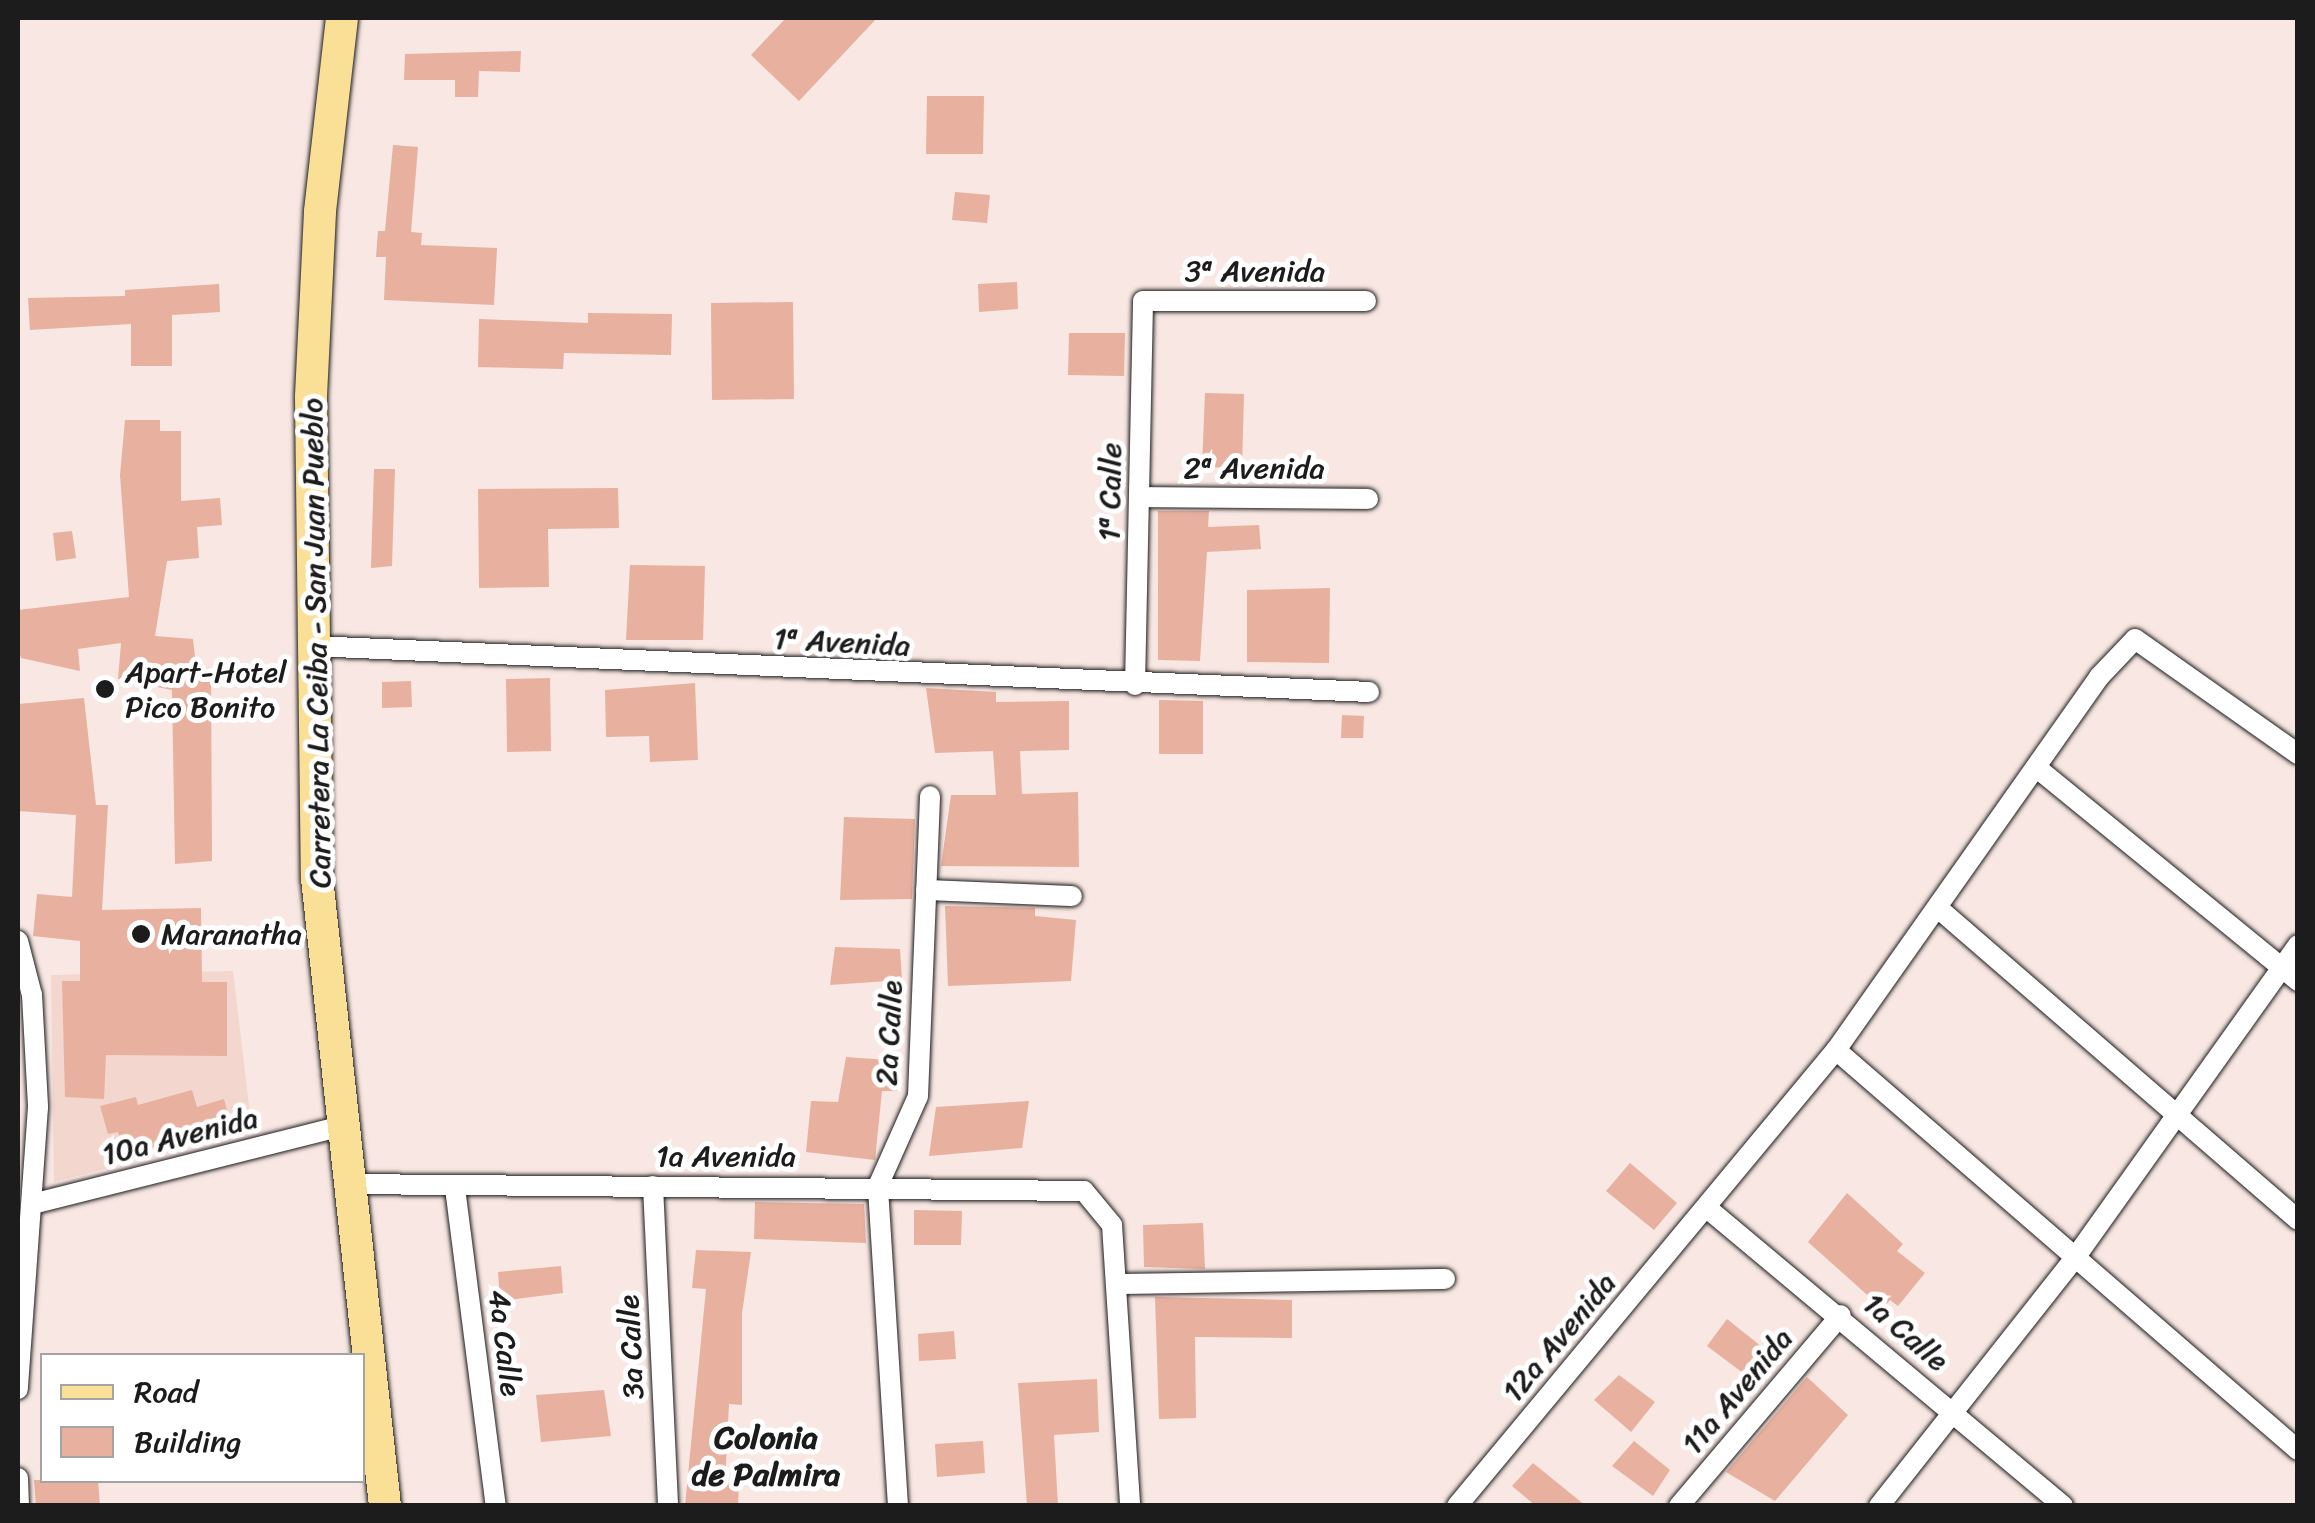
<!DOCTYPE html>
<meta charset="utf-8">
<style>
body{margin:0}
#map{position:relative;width:2315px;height:1523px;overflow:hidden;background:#f8e7e2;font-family:Sriracha,sans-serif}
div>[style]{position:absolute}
.built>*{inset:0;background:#f3d6ce}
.building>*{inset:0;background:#e8b09f}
.roads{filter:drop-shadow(0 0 2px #1c1c1c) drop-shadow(0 0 2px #1c1c1c)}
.street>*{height:20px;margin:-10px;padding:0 10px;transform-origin:10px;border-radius:10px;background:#fff}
.primary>*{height:32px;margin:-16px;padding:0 16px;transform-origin:16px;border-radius:16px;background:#fadf96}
.dots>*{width:28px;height:28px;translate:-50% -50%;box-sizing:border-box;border:5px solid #fff;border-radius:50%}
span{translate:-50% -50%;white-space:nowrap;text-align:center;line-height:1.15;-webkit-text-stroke:10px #fff;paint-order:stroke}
.street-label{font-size:30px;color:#1c1c1c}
.poi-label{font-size:30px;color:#1c1c1c}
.left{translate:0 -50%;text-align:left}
.neighbourhood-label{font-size:32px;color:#1c1c1c;font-weight:700}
.frame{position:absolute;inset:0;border:20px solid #1c1c1c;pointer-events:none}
.legend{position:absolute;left:40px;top:1353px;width:325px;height:130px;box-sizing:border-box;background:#fff;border:2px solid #a4a4a4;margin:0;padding:12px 18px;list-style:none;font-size:30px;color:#1c1c1c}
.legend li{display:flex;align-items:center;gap:20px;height:50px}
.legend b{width:50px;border:2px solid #a4a4a4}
</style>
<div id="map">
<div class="built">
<div style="clip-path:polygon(233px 971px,252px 1131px,54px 1182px,51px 975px)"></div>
</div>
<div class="building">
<div style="clip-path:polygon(786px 18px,877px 18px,799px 101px,751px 55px)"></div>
<div style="clip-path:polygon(521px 51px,520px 72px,479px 71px,478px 97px,455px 97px,455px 80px,404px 80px,405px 54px)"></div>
<div style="clip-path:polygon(927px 96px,984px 96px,983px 154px,926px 154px)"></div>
<div style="clip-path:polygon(393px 145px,418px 147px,411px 232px,422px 233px,421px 245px,497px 248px,494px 305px,384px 300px,386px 257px,376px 257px,378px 231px,385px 231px)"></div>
<div style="clip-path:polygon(955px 192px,990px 195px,987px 223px,952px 220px)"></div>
<div style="clip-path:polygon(1017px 282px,1018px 309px,979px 312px,978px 284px)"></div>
<div style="clip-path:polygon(219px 284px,220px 312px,172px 315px,172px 366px,131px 366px,131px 324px,30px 330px,28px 298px,125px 296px,125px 290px)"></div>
<div style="clip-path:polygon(793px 302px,794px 399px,712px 400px,711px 303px)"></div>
<div style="clip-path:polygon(588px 313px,672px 314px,671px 355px,564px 353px,563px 369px,478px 367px,479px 319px,588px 323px)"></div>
<div style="clip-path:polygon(1069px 333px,1125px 333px,1124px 376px,1068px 375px)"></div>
<div style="clip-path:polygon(1205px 393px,1244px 394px,1242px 468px,1202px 467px)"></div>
<div style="clip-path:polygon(125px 420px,160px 420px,160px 431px,181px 431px,181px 501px,220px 498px,222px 525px,197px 527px,199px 558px,167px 561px,155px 636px,193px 639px,196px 667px,211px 668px,212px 861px,175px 864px,172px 690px,118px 679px,121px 643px,78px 649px,80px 671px,21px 658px,18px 648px,18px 610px,129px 597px,120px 475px)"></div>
<div style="clip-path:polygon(374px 469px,395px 469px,392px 566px,371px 568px)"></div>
<div style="clip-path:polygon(618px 488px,619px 528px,548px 529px,549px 587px,479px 588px,478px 489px)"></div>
<div style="clip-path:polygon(1158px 511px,1209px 511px,1208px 527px,1259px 525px,1261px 549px,1207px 552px,1200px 661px,1158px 660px)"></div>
<div style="clip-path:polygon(72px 531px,76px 558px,56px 561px,53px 533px)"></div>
<div style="clip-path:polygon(630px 565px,705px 566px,703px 640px,626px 640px)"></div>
<div style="clip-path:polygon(1330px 588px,1329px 663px,1247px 662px,1247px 590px)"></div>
<div style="clip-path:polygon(550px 678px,551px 751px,507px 752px,506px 679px)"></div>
<div style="clip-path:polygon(411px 681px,412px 707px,382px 708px,382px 682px)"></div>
<div style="clip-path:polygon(695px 683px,698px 760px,650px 762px,649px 736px,606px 737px,605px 690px)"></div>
<div style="clip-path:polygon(926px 688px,996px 692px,996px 702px,1069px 701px,1069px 750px,1020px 751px,1022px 794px,1078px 792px,1079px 867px,941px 866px,951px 795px,996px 795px,993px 751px,935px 753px)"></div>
<div style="clip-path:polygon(84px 698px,96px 805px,108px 805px,102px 910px,201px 908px,202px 982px,227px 982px,227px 1056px,106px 1055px,104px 1099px,65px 1097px,62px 981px,80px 981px,80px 941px,33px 936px,37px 894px,72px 897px,76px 815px,18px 811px,18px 704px)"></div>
<div style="clip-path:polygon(1159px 700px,1203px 701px,1203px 754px,1159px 754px)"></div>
<div style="clip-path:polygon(1342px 715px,1364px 716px,1363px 738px,1341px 738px)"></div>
<div style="clip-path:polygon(844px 817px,915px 819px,912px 899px,840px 900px)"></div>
<div style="clip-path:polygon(945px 906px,1035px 908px,1035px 916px,1076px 920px,1071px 981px,948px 986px)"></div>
<div style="clip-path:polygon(835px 947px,900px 949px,902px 980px,830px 985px)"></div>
<div style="clip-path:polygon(846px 1057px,902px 1061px,898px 1091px,882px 1091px,875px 1160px,806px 1152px,811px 1101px,838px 1102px)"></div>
<div style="clip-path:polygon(192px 1090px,197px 1107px,224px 1099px,233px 1135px,125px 1160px,118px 1132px,108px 1134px,100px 1106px,136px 1097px,138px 1105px)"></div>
<div style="clip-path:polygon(1029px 1101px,1022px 1148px,929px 1156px,936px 1107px)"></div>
<div style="clip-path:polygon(1630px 1163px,1677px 1203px,1654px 1230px,1606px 1191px)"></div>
<div style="clip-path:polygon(1847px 1193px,1903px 1244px,1897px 1251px,1925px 1273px,1898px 1306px,1890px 1300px,1883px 1309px,1808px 1242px)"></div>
<div style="clip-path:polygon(755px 1202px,864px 1204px,866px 1243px,754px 1239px)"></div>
<div style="clip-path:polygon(914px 1210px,962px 1211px,961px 1245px,914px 1245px)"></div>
<div style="clip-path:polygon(1203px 1223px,1205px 1269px,1144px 1267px,1143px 1225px)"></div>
<div style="clip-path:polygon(696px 1250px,751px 1252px,742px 1313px,742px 1405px,729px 1404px,725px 1482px,739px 1482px,738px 1506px,685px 1506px,706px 1289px,692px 1288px)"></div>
<div style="clip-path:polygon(561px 1266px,563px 1293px,500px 1301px,498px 1272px)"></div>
<div style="clip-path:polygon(1155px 1297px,1292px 1300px,1292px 1338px,1195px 1337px,1196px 1418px,1159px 1419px)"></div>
<div style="clip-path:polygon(1727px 1319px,1772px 1355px,1751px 1379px,1707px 1346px)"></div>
<div style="clip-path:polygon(954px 1331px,956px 1359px,919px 1361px,918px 1334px)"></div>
<div style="clip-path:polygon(1619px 1375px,1655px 1402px,1631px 1432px,1594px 1400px)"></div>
<div style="clip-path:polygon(1807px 1377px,1848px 1415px,1775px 1501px,1726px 1472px)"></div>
<div style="clip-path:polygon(1097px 1379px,1099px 1432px,1054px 1435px,1058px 1506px,1027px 1506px,1018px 1383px)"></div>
<div style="clip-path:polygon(604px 1390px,611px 1436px,541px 1442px,536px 1395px)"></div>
<div style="clip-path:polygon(983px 1441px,985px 1473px,937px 1477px,935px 1444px)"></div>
<div style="clip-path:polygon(1634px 1441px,1670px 1470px,1653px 1496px,1612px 1466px)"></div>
<div style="clip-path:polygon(1533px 1463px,1586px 1506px,1536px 1506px,1512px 1486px)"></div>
<div style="clip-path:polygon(34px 1480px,98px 1480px,100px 1506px,36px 1506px)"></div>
</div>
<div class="roads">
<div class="street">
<div style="left:1141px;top:497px;width:227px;rotate:0.5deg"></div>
<div style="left:312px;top:646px;width:1058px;rotate:2.49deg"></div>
<div style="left:1135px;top:685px;width:384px;rotate:-88.8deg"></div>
<div style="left:1143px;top:301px;width:223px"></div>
<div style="left:2037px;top:768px;width:337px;rotate:39.2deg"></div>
<div style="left:926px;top:890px;width:146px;rotate:2.4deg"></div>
<div style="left:1938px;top:908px;width:476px;rotate:40.9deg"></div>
<div style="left:18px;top:941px;width:56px;rotate:75.5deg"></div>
<div style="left:32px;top:995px;width:112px;rotate:86.9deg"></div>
<div style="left:38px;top:1107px;width:283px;rotate:94.1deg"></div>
<div style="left:1836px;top:1050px;width:611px;rotate:40.89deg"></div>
<div style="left:347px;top:1184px;width:737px;rotate:0.54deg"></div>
<div style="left:1084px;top:1191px;width:44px;rotate:50.5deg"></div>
<div style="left:1112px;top:1225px;width:282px;rotate:86.3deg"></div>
<div style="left:653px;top:1186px;width:320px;rotate:87.3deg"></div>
<div style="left:455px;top:1188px;width:321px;rotate:82.7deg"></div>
<div style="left:36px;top:1203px;width:312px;rotate:-14.1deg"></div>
<div style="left:1707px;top:1208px;width:464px;rotate:39.9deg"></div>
<div style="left:1116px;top:1284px;width:329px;rotate:-0.9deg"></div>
<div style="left:18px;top:1478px;width:28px;rotate:88deg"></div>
<div style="left:898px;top:1506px;width:321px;rotate:-93.6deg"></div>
<div style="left:878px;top:1186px;width:98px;rotate:-66deg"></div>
<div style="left:918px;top:1096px;width:300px;rotate:-87.7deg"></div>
<div style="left:1457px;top:1506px;width:593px;rotate:-50.27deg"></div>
<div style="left:1836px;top:1050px;width:456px;rotate:-54.8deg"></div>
<div style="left:2099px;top:677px;width:52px;rotate:-46.5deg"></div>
<div style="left:2135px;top:639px;width:199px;rotate:35.2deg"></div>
<div style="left:1679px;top:1506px;width:250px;rotate:-49.7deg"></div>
<div style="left:1879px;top:1506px;width:320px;rotate:-51.7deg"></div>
<div style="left:2077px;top:1255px;width:381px;rotate:-54.5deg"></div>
</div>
<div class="primary">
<div style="left:342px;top:18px;width:195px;rotate:96.5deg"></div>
<div style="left:320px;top:212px;width:186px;rotate:92.8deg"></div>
<div style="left:311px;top:398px;width:480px;rotate:89.3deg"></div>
<div style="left:317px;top:878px;width:632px;rotate:83.82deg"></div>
</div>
</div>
<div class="dots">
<div style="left:105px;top:689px;background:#1c1c1c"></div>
<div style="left:141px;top:934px;background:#1c1c1c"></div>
</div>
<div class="street-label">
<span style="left:1255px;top:271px">3ª Avenida</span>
<span style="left:1254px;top:468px">2ª Avenida</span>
<span style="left:1110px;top:492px;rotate:-89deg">1ª Calle</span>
<span style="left:842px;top:642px;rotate:3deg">1ª Avenida</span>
<span style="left:316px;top:643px;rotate:-91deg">Carretera La Ceiba - San Juan Pueblo</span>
<span style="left:889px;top:1033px;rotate:-87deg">2a Calle</span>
<span style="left:180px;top:1136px;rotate:-14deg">10a Avenida</span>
<span style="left:726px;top:1156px">1a Avenida</span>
<span style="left:1906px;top:1332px;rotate:41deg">1a Calle</span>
<span style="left:1559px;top:1337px;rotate:-50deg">12a Avenida</span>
<span style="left:505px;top:1343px;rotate:83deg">4a Calle</span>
<span style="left:631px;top:1347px;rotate:-93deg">3a Calle</span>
<span style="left:1737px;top:1391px;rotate:-50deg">11a Avenida</span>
</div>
<div class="poi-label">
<span class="left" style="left:125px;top:689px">Apart-Hotel<br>Pico Bonito</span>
<span class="left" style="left:161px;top:934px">Maranatha</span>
</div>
<div class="neighbourhood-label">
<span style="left:766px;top:1457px">Colonia<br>de Palmira</span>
</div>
<div class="frame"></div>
<ul class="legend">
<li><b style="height:12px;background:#fadf96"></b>Road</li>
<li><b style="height:28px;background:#e8b09f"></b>Building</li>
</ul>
</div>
